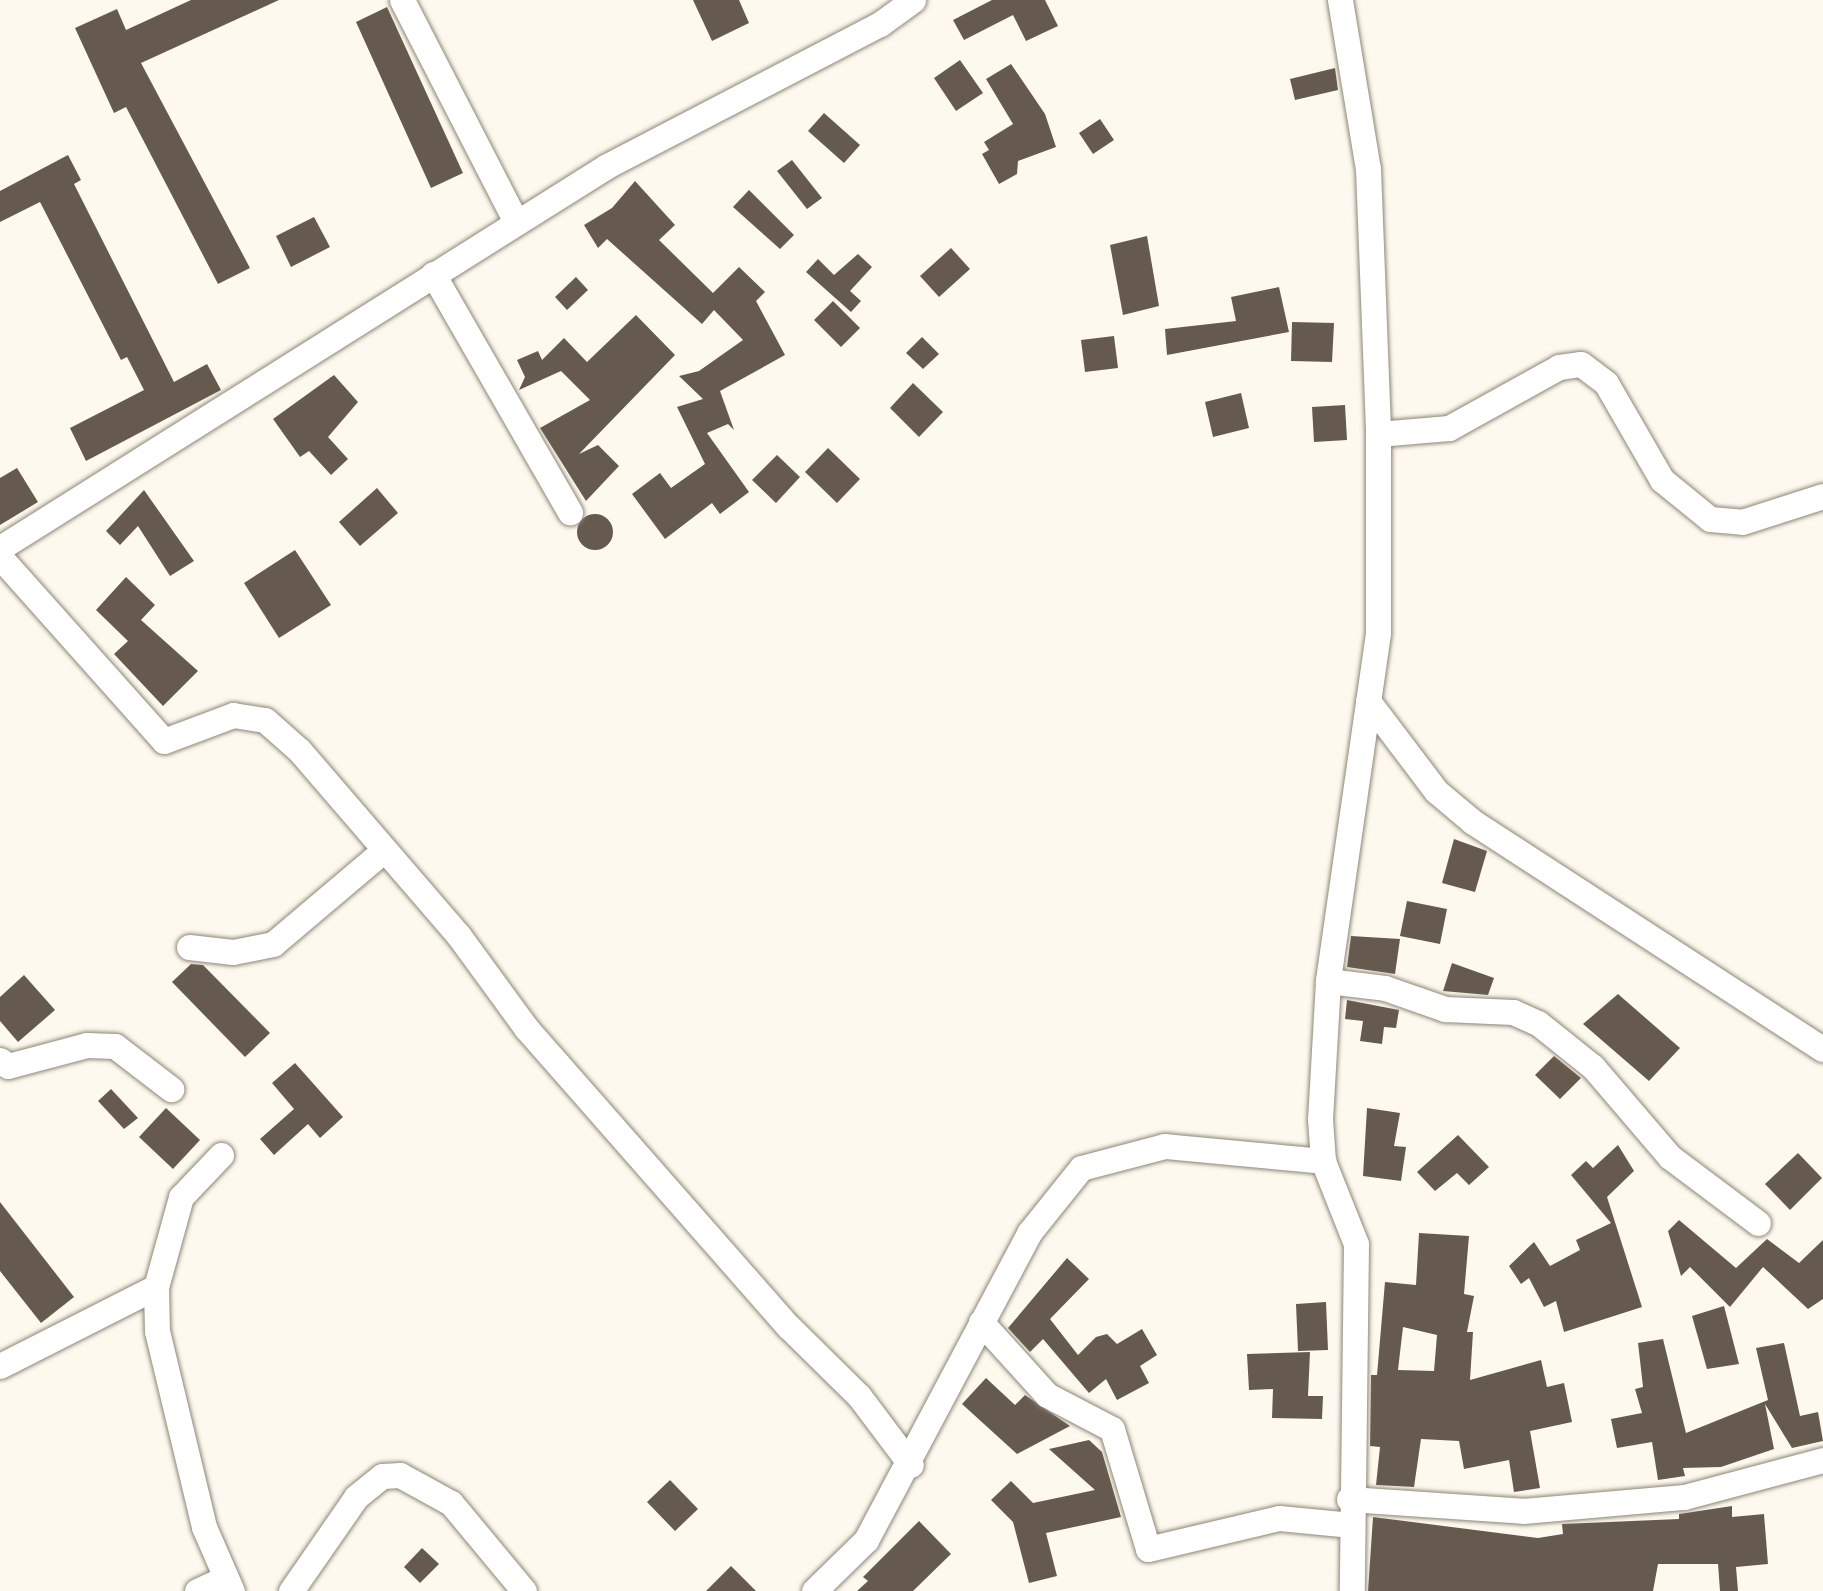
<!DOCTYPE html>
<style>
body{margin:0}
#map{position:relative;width:1823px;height:1591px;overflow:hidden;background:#fef9ef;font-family:Arial,sans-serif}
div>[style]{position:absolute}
.building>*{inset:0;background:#665a4e}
.round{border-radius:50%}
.roads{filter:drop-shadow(0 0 2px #8d8676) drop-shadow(0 0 2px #8d8676)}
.minor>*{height:25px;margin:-12.5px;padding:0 12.5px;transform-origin:12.5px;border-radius:12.5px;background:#fff}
span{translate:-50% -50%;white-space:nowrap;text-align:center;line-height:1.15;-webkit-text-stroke:10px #fff;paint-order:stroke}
</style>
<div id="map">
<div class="building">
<div style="clip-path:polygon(191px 0,279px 0,141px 63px,250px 268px,218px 284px,126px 107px,114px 113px,75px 28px,117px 9px,126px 30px)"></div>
<div style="clip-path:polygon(693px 0,739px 0,749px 23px,712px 41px)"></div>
<div style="clip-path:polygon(992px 0,1045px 0,1058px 26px,1026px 41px,1013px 15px,964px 40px,953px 20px)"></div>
<div style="clip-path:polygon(387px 7px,463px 173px,431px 188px,356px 22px)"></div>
<div style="clip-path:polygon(960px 60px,983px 93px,956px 111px,934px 78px)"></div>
<div style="clip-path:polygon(1011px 64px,1045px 114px,1056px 147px,1018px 161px,1017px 174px,999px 184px,982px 154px,989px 150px,984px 142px,1013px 124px,986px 79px)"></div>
<div style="clip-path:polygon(1335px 68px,1338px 90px,1295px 100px,1290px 79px)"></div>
<div style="clip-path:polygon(824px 113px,860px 145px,844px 163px,808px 131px)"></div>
<div style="clip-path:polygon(1100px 119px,1114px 140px,1093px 154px,1079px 133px)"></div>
<div style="clip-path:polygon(68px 155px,81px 180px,74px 184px,174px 382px,207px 364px,221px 390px,86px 461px,70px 428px,144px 390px,127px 357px,121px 360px,40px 202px,0 222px,0 191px)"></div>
<div style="clip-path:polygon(792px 160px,822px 198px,807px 209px,777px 171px)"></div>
<div style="clip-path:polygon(635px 181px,675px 225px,659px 240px,713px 293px,739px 267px,765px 292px,756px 301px,785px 355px,720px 391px,734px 430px,728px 424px,707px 433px,749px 492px,720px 514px,712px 503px,665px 539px,632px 494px,660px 473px,671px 488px,705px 464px,677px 407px,703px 399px,679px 376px,699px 371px,743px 340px,714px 310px,702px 324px,607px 239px,598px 248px,584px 225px,612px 208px)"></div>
<div style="clip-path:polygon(749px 190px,794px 235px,780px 249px,733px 207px)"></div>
<div style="clip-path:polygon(314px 217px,330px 247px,291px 267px,276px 236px)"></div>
<div style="clip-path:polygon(1147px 236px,1159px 306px,1123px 315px,1110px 245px)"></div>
<div style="clip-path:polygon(951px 248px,970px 269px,939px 297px,920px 276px)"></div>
<div style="clip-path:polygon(858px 254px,872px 267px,850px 291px,861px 301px,851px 312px,806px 272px,818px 259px,834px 275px)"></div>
<div style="clip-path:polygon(576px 277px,588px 290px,567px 310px,555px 297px)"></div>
<div style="clip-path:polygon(1279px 287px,1289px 332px,1167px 355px,1165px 329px,1236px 321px,1231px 297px)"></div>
<div style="clip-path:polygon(833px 301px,860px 328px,841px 347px,814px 320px)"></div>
<div style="clip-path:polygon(636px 315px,675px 355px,579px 454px,598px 445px,619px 466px,586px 501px,540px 428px,590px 400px,561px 371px,519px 390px,525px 377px,517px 360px,538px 351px,542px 360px,564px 338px,587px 362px)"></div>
<div style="clip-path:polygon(1292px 322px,1334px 323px,1332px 362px,1291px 361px)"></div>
<div style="clip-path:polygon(1114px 336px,1118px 368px,1085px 372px,1081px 340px)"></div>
<div style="clip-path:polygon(922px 337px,939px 354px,923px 369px,906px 353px)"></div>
<div style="clip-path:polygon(334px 375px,358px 402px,328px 437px,348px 459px,331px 475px,309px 451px,300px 457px,273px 419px)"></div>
<div style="clip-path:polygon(913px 383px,943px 412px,919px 437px,890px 408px)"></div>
<div style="clip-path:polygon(1241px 393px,1249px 428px,1213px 437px,1205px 402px)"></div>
<div style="clip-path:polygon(1345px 405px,1347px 440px,1314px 442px,1312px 407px)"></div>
<div style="clip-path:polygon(828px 448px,860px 479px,837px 503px,805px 472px)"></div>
<div style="clip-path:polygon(777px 455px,800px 477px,776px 503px,752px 480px)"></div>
<div style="clip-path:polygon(17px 468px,38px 502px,0 525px,0 478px)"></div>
<div style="clip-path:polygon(377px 488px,398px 513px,360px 546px,339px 522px)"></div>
<div style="clip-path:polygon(144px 490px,194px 561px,170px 576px,138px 526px,120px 545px,106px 531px)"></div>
<div class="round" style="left:577px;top:514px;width:36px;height:36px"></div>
<div style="clip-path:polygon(295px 550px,331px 605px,279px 638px,244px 583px)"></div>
<div style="clip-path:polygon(126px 577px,155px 605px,141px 620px,198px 671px,163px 706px,114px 654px,128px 641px,96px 610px)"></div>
<div style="clip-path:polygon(1454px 839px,1487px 851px,1475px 892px,1442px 883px)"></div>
<div style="clip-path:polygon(1407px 901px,1447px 909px,1440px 944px,1400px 936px)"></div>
<div style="clip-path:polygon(1351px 936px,1400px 939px,1395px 974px,1347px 967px)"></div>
<div style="clip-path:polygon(1452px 963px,1494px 978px,1488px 995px,1443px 991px)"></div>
<div style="clip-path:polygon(191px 964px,203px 965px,270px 1033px,245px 1057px,172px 982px)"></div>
<div style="clip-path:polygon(24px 975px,55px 1010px,18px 1042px,0 1021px,0 997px)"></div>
<div style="clip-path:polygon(1618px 994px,1680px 1048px,1649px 1081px,1583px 1024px)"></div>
<div style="clip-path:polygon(1347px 1000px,1399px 1010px,1396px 1028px,1384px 1027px,1382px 1044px,1360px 1041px,1363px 1021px,1345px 1019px)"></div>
<div style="clip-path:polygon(1554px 1056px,1581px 1078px,1560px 1099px,1535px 1075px)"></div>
<div style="clip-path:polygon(295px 1063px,343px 1117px,320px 1138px,308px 1124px,274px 1155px,260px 1139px,294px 1109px,272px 1083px)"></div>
<div style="clip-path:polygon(111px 1089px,138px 1118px,124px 1129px,98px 1101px)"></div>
<div style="clip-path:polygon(166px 1108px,200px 1140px,173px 1169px,139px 1137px)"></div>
<div style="clip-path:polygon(1367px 1108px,1400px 1113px,1394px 1146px,1406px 1147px,1401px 1181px,1363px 1176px)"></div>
<div style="clip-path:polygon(1458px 1135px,1489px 1167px,1469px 1185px,1457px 1173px,1435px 1191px,1417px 1172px)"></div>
<div style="clip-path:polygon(1618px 1145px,1634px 1171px,1607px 1197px,1642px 1307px,1564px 1332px,1556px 1301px,1544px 1307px,1529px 1278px,1521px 1284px,1509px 1266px,1534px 1242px,1550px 1266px,1580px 1250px,1576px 1240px,1611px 1223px,1571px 1175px,1586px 1161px,1593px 1168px)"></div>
<div style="clip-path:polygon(1798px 1153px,1822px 1178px,1790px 1210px,1765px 1184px)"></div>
<div style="clip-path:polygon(0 1202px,74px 1297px,41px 1323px,0 1271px)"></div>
<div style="clip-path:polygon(1679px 1220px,1736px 1268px,1767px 1239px,1799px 1263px,1823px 1240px,1823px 1299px,1808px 1309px,1763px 1267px,1730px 1307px,1690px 1267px,1681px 1276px,1668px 1231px)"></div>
<div style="clip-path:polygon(evenodd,1419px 1233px,1469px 1236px,1464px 1294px,1474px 1296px,1467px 1332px,1473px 1332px,1470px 1380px,1541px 1360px,1547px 1387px,1564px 1383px,1572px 1422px,1530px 1431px,1540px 1488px,1514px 1492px,1509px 1460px,1464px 1469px,1459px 1441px,1421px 1439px,1414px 1487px,1376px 1485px,1380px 1447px,1370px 1446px,1371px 1375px,1377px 1375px,1385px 1282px,1416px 1285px,1419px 1233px,1403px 1327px,1437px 1335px,1434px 1371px,1398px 1370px,1403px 1327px)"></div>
<div style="clip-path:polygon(1067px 1258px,1089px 1279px,1050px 1319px,1078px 1355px,1096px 1337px,1107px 1334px,1117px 1344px,1142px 1329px,1157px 1355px,1140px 1366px,1149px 1383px,1117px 1400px,1106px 1379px,1089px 1393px,1043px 1339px,1030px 1352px,1008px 1328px)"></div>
<div style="clip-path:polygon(1326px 1302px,1328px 1350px,1298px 1351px,1296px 1304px)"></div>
<div style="clip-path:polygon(1724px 1306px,1739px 1364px,1707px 1369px,1692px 1316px)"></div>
<div style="clip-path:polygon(1663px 1339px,1686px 1433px,1768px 1400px,1756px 1348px,1784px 1343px,1800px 1416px,1818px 1412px,1823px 1441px,1792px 1448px,1765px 1404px,1774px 1449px,1721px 1467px,1683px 1468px,1685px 1476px,1658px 1480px,1652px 1442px,1617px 1448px,1611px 1419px,1642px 1413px,1635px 1389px,1643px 1387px,1638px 1343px)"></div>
<div style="clip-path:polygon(1310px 1352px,1308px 1396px,1323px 1396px,1322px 1419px,1272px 1418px,1273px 1389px,1249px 1390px,1247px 1354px)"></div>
<div style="clip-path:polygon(986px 1378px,1015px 1405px,1025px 1395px,1070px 1426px,1017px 1454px,962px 1404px)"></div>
<div style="clip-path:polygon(1089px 1440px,1102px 1452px,1121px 1517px,1046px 1533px,1057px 1576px,1029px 1583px,1013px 1522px,991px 1500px,1011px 1481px,1033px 1503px,1095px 1490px,1049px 1449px)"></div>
<div style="clip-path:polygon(670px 1480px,698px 1509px,675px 1531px,647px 1502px)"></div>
<div style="clip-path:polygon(1732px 1506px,1732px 1517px,1764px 1514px,1768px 1564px,1736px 1567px,1738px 1591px,1720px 1591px,1718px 1564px,1658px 1564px,1653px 1591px,1368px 1591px,1373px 1517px,1538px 1538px,1563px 1534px,1562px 1524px,1679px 1519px,1679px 1514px)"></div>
<div style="clip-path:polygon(919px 1521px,951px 1554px,913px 1591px,857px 1591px,868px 1581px,863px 1577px)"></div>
<div style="clip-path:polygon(422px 1548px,439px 1564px,420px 1583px,404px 1567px)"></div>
<div style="clip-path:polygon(731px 1566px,756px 1591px,706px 1591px)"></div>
</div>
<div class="roads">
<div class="minor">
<div style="left:402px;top:0;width:250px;rotate:62.8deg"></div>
<div style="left:1340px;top:0;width:171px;rotate:80.6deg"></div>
<div style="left:1368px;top:169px;width:265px;rotate:87.8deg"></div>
<div style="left:1378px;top:434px;width:199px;rotate:90deg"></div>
<div style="left:1378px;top:633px;width:352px;rotate:98.2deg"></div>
<div style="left:1328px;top:981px;width:138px;rotate:93.3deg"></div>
<div style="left:1320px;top:1119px;width:42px;rotate:85.9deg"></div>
<div style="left:1323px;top:1161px;width:89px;rotate:68.3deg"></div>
<div style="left:1356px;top:1244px;width:347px;rotate:90.7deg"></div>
<div style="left:433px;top:274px;width:275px;rotate:60.1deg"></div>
<div style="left:1378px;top:434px;width:71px;rotate:-4.8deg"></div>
<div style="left:1449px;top:428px;width:126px;rotate:-29deg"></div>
<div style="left:1559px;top:367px;width:22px;rotate:-8deg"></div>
<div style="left:1581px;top:364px;width:31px;rotate:37deg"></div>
<div style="left:1606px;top:383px;width:112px;rotate:60deg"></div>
<div style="left:1662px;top:480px;width:62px;rotate:39.1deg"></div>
<div style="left:1710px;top:519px;width:32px;rotate:5deg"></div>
<div style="left:1742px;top:522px;width:85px;rotate:-17.8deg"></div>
<div style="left:0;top:548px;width:717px;rotate:-32.18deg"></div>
<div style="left:607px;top:166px;width:308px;rotate:-27.5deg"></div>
<div style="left:880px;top:24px;width:41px;rotate:-36deg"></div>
<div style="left:0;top:557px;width:246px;rotate:48.3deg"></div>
<div style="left:164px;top:741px;width:74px;rotate:-20.6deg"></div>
<div style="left:233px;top:715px;width:32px;rotate:9deg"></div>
<div style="left:265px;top:720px;width:45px;rotate:41.4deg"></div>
<div style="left:299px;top:750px;width:245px;rotate:49.3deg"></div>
<div style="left:459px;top:936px;width:114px;rotate:53.9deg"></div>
<div style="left:526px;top:1028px;width:398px;rotate:48.7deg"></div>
<div style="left:789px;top:1327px;width:98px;rotate:44.6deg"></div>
<div style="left:859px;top:1396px;width:86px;rotate:53deg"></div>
<div style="left:1368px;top:701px;width:113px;rotate:52.9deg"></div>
<div style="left:1436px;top:791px;width:48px;rotate:40deg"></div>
<div style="left:1473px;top:822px;width:417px;rotate:33deg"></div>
<div style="left:189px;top:947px;width:44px;rotate:6.5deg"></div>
<div style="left:233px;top:952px;width:41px;rotate:-11.3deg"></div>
<div style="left:273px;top:944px;width:144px;rotate:-40.2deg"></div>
<div style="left:1328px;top:981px;width:57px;rotate:7deg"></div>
<div style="left:1385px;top:988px;width:64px;rotate:19.3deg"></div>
<div style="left:1445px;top:1009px;width:68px;rotate:2.5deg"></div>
<div style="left:1513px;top:1012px;width:27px;rotate:24deg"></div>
<div style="left:1538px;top:1023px;width:70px;rotate:38.7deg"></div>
<div style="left:1593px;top:1067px;width:118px;rotate:49.5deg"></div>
<div style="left:1670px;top:1157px;width:110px;rotate:36.9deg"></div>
<div style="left:0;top:1060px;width:10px;rotate:37deg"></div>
<div style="left:8px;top:1066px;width:82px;rotate:-14.9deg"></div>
<div style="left:87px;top:1045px;width:28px;rotate:2deg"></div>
<div style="left:115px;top:1046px;width:71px;rotate:37.5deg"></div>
<div style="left:221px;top:1155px;width:58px;rotate:133.6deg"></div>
<div style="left:181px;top:1197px;width:93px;rotate:105.5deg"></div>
<div style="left:156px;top:1287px;width:44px;rotate:88.7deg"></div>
<div style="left:157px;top:1331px;width:202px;rotate:76.5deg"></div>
<div style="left:204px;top:1527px;width:70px;rotate:66.4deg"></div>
<div style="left:981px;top:1322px;width:98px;rotate:47.9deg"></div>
<div style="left:1047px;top:1395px;width:73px;rotate:27.6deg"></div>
<div style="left:1112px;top:1429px;width:125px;rotate:73.3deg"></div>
<div style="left:1148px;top:1549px;width:135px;rotate:-13.3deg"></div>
<div style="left:1279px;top:1518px;width:73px;rotate:5.5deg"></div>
<div style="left:0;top:1366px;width:175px;rotate:-26.9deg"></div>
<div style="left:1349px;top:1499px;width:174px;rotate:3.9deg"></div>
<div style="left:1523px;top:1511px;width:162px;rotate:-5deg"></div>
<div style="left:1684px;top:1497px;width:144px;rotate:-14.9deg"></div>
<div style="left:197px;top:1591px;width:29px;rotate:-25deg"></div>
<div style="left:291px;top:1591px;width:114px;rotate:-55.3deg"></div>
<div style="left:356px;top:1497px;width:33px;rotate:-39deg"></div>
<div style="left:382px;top:1476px;width:18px;rotate:-3deg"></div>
<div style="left:400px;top:1475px;width:58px;rotate:28.8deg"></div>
<div style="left:451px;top:1503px;width:114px;rotate:50.3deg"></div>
<div style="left:814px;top:1591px;width:73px;rotate:-44.4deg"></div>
<div style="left:866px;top:1540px;width:348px;rotate:-62deg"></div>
<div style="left:1029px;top:1233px;width:83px;rotate:-51.3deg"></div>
<div style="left:1081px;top:1168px;width:87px;rotate:-14.7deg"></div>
<div style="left:1165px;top:1146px;width:159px;rotate:5.4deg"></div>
</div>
</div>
</div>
